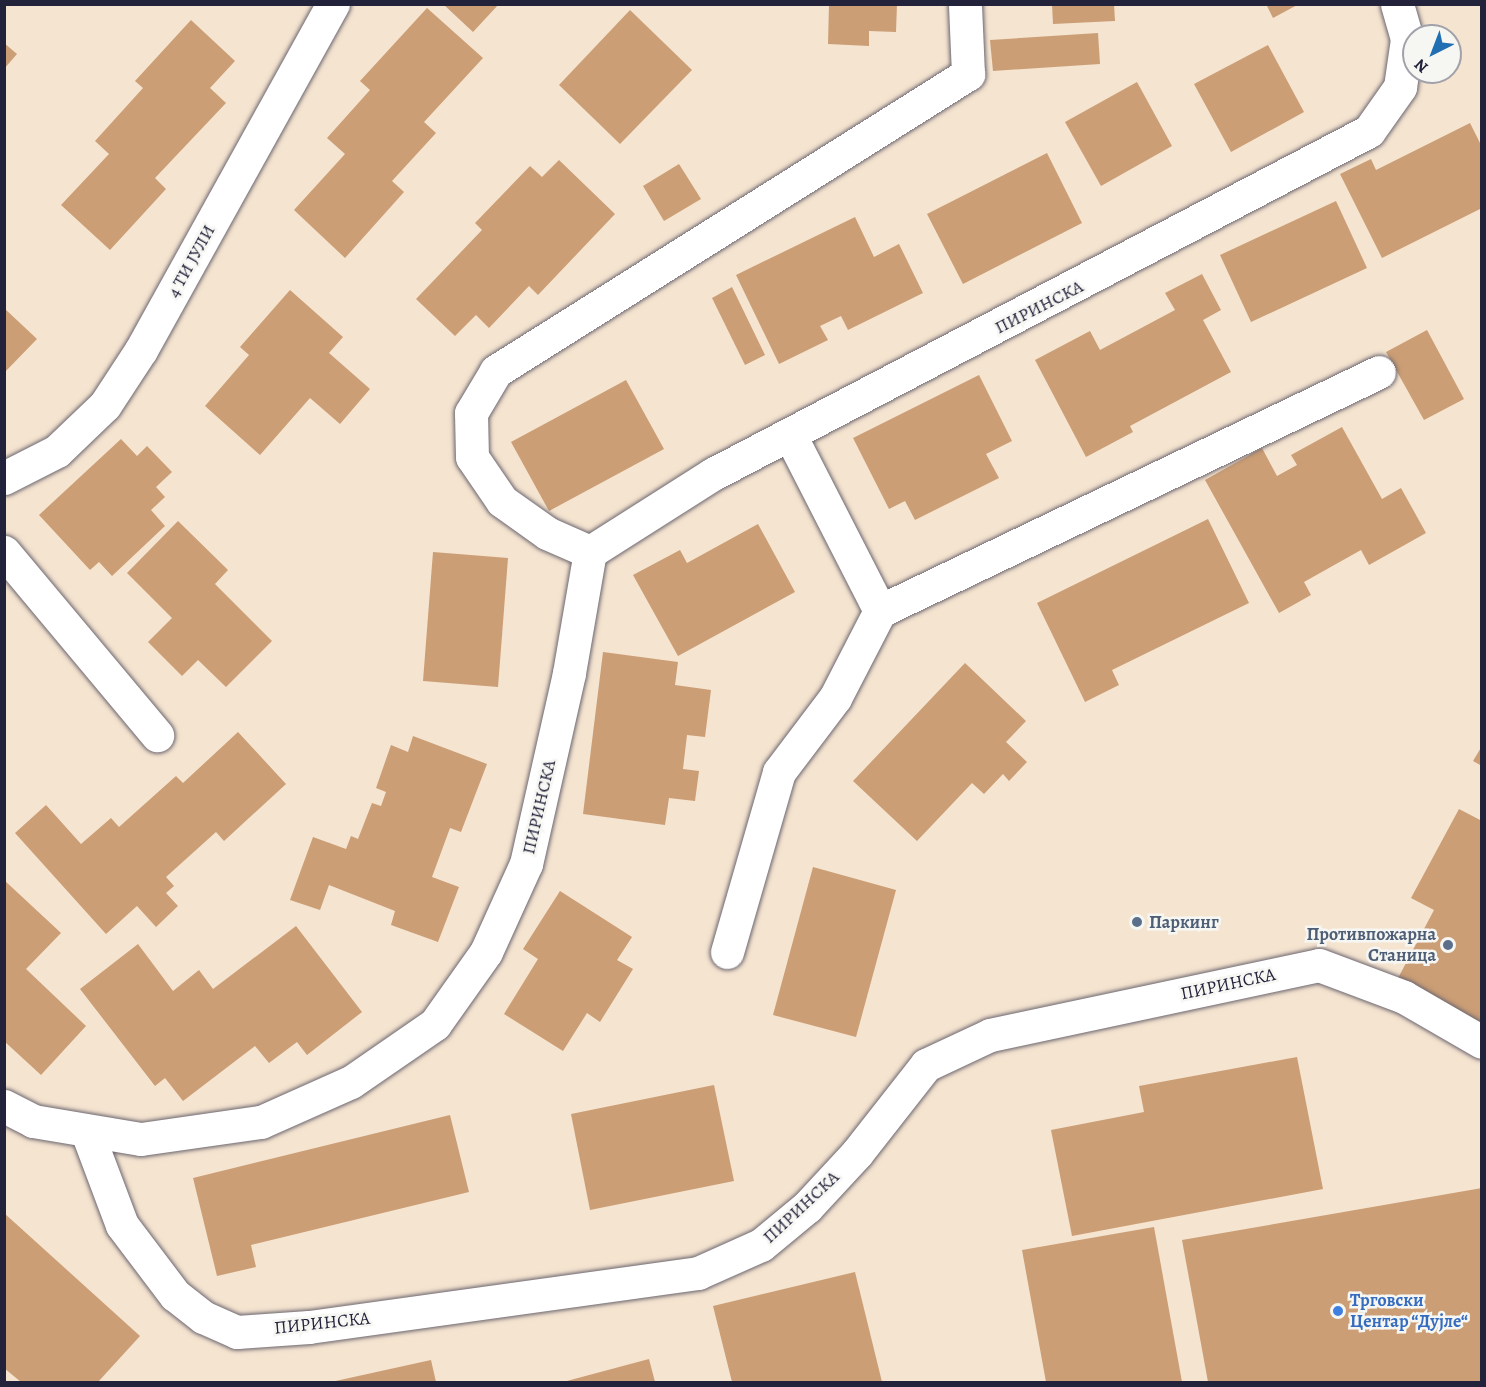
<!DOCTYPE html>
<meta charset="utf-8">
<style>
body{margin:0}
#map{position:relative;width:1486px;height:1387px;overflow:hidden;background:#f5e4d0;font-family:Alegreya,serif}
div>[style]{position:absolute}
.building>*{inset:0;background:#cb9e75}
.roads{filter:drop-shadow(0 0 2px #6c666f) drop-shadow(0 0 2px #6c666f)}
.minor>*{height:33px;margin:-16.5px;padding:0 16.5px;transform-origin:16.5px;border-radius:16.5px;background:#fff}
.dots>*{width:16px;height:16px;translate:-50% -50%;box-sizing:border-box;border:3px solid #f6f6f2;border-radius:50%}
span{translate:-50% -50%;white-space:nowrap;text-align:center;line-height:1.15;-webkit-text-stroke:5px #f6f6f2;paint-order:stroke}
.street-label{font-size:18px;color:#22223b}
.service-label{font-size:18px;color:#4e5e75;font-weight:700}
.left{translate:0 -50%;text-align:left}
.right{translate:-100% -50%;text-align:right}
.shop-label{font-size:18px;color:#366cbe;font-weight:700}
.frame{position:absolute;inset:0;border:6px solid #22223b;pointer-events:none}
.north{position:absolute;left:1402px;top:24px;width:60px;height:60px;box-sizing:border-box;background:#f6f6f2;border:2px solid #a1a1a9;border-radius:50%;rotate:222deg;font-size:16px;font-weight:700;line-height:24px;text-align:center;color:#22223b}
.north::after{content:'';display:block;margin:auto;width:21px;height:27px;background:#1f6fb2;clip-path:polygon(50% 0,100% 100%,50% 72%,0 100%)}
</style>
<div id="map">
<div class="building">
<div style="clip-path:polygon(443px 4px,499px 4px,473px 32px)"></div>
<div style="clip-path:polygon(829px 4px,897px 4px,896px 32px,869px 31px,869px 46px,828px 44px)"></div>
<div style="clip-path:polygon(1052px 4px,1114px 4px,1115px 21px,1053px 24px)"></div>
<div style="clip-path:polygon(1266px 4px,1299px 4px,1273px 18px)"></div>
<div style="clip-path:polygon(427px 8px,483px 58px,424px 122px,436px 133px,392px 181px,404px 192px,345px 258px,294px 210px,345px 154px,327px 138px,370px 90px,360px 81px)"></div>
<div style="clip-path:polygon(630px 10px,692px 70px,620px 144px,559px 85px)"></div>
<div style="clip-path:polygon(191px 20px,235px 61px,210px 88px,226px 103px,155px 178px,166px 189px,110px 250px,61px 205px,109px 154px,95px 141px,143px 88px,135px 81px)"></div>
<div style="clip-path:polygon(1098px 33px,1100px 64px,993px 71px,990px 40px)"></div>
<div style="clip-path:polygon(4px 43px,17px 54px,4px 69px)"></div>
<div style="clip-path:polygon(1268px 45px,1304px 112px,1231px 152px,1194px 84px)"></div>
<div style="clip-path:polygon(1137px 82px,1172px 146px,1101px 186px,1065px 122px)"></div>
<div style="clip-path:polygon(1470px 123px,1482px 147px,1482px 208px,1382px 258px,1340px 174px,1371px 159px,1376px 170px)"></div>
<div style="clip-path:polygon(1047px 153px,1082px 223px,963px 284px,927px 214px)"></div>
<div style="clip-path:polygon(559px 160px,615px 214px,538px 295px,529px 286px,489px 328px,476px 315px,455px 336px,416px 299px,482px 230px,475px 223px,530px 166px,542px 177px)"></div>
<div style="clip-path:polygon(679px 164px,701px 199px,664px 221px,643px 186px)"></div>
<div style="clip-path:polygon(1336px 201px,1367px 268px,1251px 322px,1220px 255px)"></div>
<div style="clip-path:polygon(855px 217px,874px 257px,899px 244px,923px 293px,848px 330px,841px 316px,820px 326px,828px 340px,779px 364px,736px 275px)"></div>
<div style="clip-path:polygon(1202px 274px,1221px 310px,1203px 320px,1231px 372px,1130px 426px,1133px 432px,1086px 457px,1035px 360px,1090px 331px,1100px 350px,1175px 310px,1165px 293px)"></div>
<div style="clip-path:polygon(732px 287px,765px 355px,745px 365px,712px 298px)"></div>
<div style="clip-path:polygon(290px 290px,343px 337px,329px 353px,370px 389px,340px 424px,310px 398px,260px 455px,205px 406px,249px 355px,240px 347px)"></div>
<div style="clip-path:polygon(4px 308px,37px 339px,4px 373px)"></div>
<div style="clip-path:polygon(1427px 330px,1464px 399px,1424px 420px,1386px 352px)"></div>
<div style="clip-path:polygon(979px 375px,1012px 441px,986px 454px,999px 478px,915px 520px,905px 501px,889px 509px,853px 438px)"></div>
<div style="clip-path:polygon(626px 380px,664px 449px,549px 511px,511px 442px)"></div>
<div style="clip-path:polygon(1342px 427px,1382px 499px,1401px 488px,1426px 533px,1369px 565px,1361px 550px,1304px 582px,1311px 595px,1279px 613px,1205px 480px,1262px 448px,1277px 476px,1297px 465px,1291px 455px)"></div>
<div style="clip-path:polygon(121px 439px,137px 456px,147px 446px,172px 472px,156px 487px,165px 497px,151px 510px,165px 526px,112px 576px,99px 562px,90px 570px,39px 515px)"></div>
<div style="clip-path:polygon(1208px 519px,1249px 603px,1112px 670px,1119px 685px,1085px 702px,1037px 603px)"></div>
<div style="clip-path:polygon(178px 521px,228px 570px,215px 584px,272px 641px,226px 687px,198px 660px,182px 676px,148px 642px,172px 618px,127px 573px)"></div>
<div style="clip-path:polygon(758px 524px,795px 592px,678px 656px,633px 575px,680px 550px,687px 563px)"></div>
<div style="clip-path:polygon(433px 552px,508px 558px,498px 687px,423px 681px)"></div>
<div style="clip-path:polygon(603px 652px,678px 662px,675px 685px,711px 690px,705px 737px,687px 735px,683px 769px,699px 771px,695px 801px,669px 798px,665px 825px,583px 814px)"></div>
<div style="clip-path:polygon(965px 663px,1026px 721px,1006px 742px,1027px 762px,1009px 781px,1003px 774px,984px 794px,972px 783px,917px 841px,853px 781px)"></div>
<div style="clip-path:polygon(238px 732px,286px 784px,224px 841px,216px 832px,166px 877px,174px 886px,166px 893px,178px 906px,156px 927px,137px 906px,106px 934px,15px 833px,46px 805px,81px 844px,111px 818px,119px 827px,176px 776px,183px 783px)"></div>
<div style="clip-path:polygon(413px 736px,487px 764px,461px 832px,450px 828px,432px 877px,459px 887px,438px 942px,391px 925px,395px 911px,329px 885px,320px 910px,290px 900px,313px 837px,346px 849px,351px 836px,358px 839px,372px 803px,381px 806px,386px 792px,376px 788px,391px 745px,408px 752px)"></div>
<div style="clip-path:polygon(1482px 746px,1482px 766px,1473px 761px)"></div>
<div style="clip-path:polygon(1459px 809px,1482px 821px,1482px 1026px,1397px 980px,1434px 910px,1411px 898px)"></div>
<div style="clip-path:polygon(813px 867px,896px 890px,856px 1037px,773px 1015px)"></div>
<div style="clip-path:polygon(4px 880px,61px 933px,26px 969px,86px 1026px,41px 1075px,4px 1041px)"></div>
<div style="clip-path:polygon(560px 891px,632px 937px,617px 960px,633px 969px,600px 1022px,587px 1013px,563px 1051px,504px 1014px,538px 959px,523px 949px)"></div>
<div style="clip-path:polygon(296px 926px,362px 1012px,307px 1055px,297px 1042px,269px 1063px,255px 1046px,183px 1101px,165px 1078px,155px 1086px,80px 989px,138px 944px,173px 991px,199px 970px,213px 989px)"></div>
<div style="clip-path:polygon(1297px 1057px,1323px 1189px,1072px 1236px,1051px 1130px,1144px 1112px,1139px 1086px)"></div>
<div style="clip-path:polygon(714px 1085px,734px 1181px,590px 1210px,571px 1114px)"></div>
<div style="clip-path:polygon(450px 1115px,469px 1192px,251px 1245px,256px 1267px,217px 1276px,193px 1178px)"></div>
<div style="clip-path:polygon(1482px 1188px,1482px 1382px,1208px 1382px,1182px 1240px)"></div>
<div style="clip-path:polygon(4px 1213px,140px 1336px,98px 1382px,21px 1382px,4px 1368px)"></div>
<div style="clip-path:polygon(1154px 1227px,1182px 1382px,1046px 1382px,1022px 1250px)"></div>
<div style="clip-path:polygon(855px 1272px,882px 1382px,732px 1382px,713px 1306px)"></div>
<div style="clip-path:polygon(649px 1359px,655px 1382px,563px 1382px)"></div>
<div style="clip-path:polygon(431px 1360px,436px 1382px,331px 1382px)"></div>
</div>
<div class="roads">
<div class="minor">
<div style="left:790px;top:435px;width:198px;rotate:62.9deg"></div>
<div style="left:4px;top:478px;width:59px;rotate:-27deg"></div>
<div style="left:57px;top:451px;width:66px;rotate:-43.8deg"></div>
<div style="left:105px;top:405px;width:66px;rotate:-56.8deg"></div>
<div style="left:141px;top:350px;width:396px;rotate:-61deg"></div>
<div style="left:4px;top:552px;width:239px;rotate:50.1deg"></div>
<div style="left:590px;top:552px;width:47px;rotate:-156.2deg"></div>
<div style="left:547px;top:533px;width:55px;rotate:-144.6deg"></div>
<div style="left:502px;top:501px;width:53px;rotate:-124.3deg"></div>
<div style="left:472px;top:457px;width:44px;rotate:-91.3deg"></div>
<div style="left:471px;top:413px;width:49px;rotate:-59.2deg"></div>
<div style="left:496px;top:371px;width:558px;rotate:-32.18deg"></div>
<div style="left:968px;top:74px;width:70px;rotate:-92.5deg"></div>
<div style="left:727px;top:952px;width:187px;rotate:-73.9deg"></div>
<div style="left:779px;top:772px;width:93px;rotate:-52.9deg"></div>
<div style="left:835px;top:698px;width:98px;rotate:-62.7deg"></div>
<div style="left:880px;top:611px;width:553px;rotate:-25.59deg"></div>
<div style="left:4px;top:1106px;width:33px;rotate:27deg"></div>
<div style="left:33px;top:1121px;width:109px;rotate:9.5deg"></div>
<div style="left:141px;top:1139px;width:121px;rotate:-8.1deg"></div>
<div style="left:261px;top:1122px;width:98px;rotate:-24deg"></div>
<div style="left:351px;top:1082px;width:102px;rotate:-34.6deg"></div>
<div style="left:435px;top:1024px;width:88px;rotate:-54.7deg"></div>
<div style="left:486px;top:952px;width:97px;rotate:-65.6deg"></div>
<div style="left:526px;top:864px;width:196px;rotate:-77.3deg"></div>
<div style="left:569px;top:673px;width:123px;rotate:-80.2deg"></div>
<div style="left:590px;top:552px;width:146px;rotate:-32.4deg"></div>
<div style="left:713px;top:474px;width:740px;rotate:-27.6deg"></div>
<div style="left:1369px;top:131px;width:54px;rotate:-54.8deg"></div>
<div style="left:1400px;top:87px;width:49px;rotate:-81.7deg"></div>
<div style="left:1407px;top:39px;width:36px;rotate:-106deg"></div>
<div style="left:87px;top:1132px;width:99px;rotate:69.4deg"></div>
<div style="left:122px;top:1225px;width:88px;rotate:52.9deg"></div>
<div style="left:175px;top:1295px;width:36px;rotate:38deg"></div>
<div style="left:203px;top:1317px;width:37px;rotate:24deg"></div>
<div style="left:237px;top:1332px;width:72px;rotate:-4deg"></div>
<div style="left:309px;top:1327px;width:393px;rotate:-7.9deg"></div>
<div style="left:698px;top:1273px;width:69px;rotate:-24deg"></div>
<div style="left:761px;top:1245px;width:60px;rotate:-39.6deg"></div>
<div style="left:807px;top:1207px;width:74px;rotate:-47.2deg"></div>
<div style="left:857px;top:1153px;width:112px;rotate:-51.9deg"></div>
<div style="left:926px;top:1065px;width:71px;rotate:-25.1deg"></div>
<div style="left:990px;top:1035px;width:336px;rotate:-12deg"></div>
<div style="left:1319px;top:965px;width:91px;rotate:20.6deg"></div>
<div style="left:1404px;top:997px;width:90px;rotate:30deg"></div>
</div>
</div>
<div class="dots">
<div style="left:1137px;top:922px;background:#5c6f8a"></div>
<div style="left:1448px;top:945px;background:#5c6f8a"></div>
<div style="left:1338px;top:1311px;background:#3f7fe0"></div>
</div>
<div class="street-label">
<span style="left:191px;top:261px;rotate:-61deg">4 ТИ ЈУЛИ</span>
<span style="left:1039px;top:307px;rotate:-27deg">ПИРИНСКА</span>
<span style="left:539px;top:807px;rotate:-77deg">ПИРИНСКА</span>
<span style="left:1228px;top:984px;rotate:-12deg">ПИРИНСКА</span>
<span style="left:801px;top:1207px;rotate:-43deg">ПИРИНСКА</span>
<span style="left:322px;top:1323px;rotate:-6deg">ПИРИНСКА</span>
</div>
<div class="service-label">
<span class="left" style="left:1149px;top:922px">Паркинг</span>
<span class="right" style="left:1436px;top:945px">Противпожарна<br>Станица</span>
</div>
<div class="shop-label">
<span class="left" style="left:1350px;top:1311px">Трговски<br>Центар “Дујле“</span>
</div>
<div class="frame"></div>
<div class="north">N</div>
</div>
